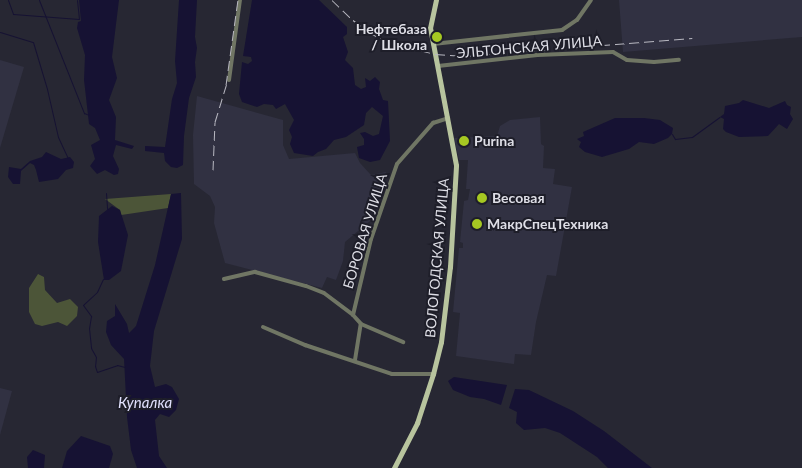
<!DOCTYPE html>
<meta charset="utf-8">
<style>
body{margin:0}
#map{position:relative;width:802px;height:468px;overflow:hidden;background:#272733;font-family:Lato,sans-serif}
div>[style]{position:absolute}
.built>*{inset:0;background:#313142}
.green>*{inset:0;background:#4c5538}
.water>*{inset:0;background:#161233}
.stream>*{height:1px;margin:-0.5px;padding:0 0.5px;transform-origin:0.5px;border-radius:0.5px;background:#161233}
.minor>*{height:4px;margin:-2px;padding:0 2px;transform-origin:2px;border-radius:2px;background:#707664}
.major>*{height:5px;margin:-2.5px;padding:0 2.5px;transform-origin:2.5px;border-radius:2.5px;background:#b8c49e}
.rail>*{height:1px;margin-top:-0.5px;transform-origin:0;background:repeating-linear-gradient(90deg,#b8b8c1 0 10px,transparent 0 15px)}
.dots>*{width:14px;height:14px;translate:-50% -50%;box-sizing:border-box;border:2px solid #1e1e29;border-radius:50%}
span{translate:-50% -50%;white-space:nowrap;text-align:center;line-height:1.15;-webkit-text-stroke:4px #1e1e29;paint-order:stroke}
.poi-label{font-size:14px;color:#dedee6;font-weight:700}
.right{translate:-100% -50%;text-align:right}
.left{translate:0 -50%;text-align:left}
.street-label{font-size:14px;color:#dedee6}
.water-label{font-size:15px;color:#e1e1fd;font-style:italic}
</style>
<div id="map">
<div class="built">
<div style="clip-path:polygon(619px 0,802px 0,802px 37px,623px 52px)"></div>
<div style="clip-path:polygon(0 60px,24px 67px,0 148px)"></div>
<div style="clip-path:polygon(197px 96px,283px 120px,283px 145px,289px 159px,355px 153px,360px 163px,371px 175px,386px 172px,370px 221px,345px 242px,343px 261px,336px 280px,327px 277px,322px 288px,225px 263px,214px 223px,215px 207px,210px 196px,194px 184px,193px 135px)"></div>
<div style="clip-path:polygon(540px 117px,541px 144px,544px 146px,543px 168px,555px 169px,553px 184px,572px 187px,556px 276px,547px 275px,536px 322px,531px 355px,515px 354px,514px 364px,456px 356px,460px 313px,453px 312px,459px 248px,463px 248px,463px 243px,460px 242px,464px 201px,468px 200px,470px 189px,466px 189px,468px 160px,459px 160px,454px 138px,497px 136px,500px 126px,510px 120px)"></div>
<div style="clip-path:polygon(0 388px,12px 391px,0 435px)"></div>
</div>
<div class="green">
<div style="clip-path:polygon(171px 194px,168px 208px,128px 214px,121px 215px,120px 210px,105px 199px)"></div>
<div style="clip-path:polygon(38px 274px,44px 277px,45px 290px,57px 303px,70px 299px,78px 307px,77px 316px,67px 326px,58px 322px,42px 326px,35px 324px,29px 312px,29px 288px)"></div>
</div>
<div class="water">
<div style="clip-path:polygon(79px 0,119px 0,112px 57px,117px 78px,109px 100px,116px 117px,115px 140px,134px 146px,132px 149px,116px 145px,113px 156px,119px 169px,118px 174px,114px 175px,105px 170px,97px 174px,90px 166px,95px 159px,91px 145px,100px 140px,95px 128px,89px 124px,84px 80px,85px 55px,77px 28px,78px 22px,81px 21px)"></div>
<div style="clip-path:polygon(179px 0,197px 0,195px 37px,197px 48px,195px 62px,196px 77px,189px 98px,184px 136px,183px 165px,177px 168px,171px 167px,165px 161px,164px 153px,145px 151px,145px 146px,165px 147px,172px 99px,177px 83px,175px 61px)"></div>
<div style="clip-path:polygon(252px 0,319px 0,347px 27px,347px 34px,343px 37px,348px 52px,345px 60px,353px 68px,355px 85px,361px 89px,366px 87px,365px 78px,370px 81px,375px 77px,380px 82px,379px 89px,383px 100px,388px 101px,390px 141px,380px 160px,370px 162px,359px 158px,357px 147px,364px 145px,364px 139px,360px 133px,365px 132px,373px 136px,379px 134px,383px 116px,372px 107px,366px 113px,364px 125px,346px 137px,334px 140px,326px 149px,318px 152px,313px 156px,294px 153px,290px 144px,292px 137px,289px 130px,294px 120px,285px 104px,276px 109px,273px 105px,264px 104px,257px 107px,242px 102px,239px 94px,242px 62px,248px 64px,252px 61px,251px 57px,243px 56px)"></div>
<div style="clip-path:polygon(743px 100px,769px 108px,785px 101px,787px 105px,791px 107px,790px 114px,793px 119px,787px 129px,779px 124px,768px 136px,739px 137px,726px 132px,723px 129px,724px 119px,720px 117px,724px 114px,725px 106px,739px 103px)"></div>
<div style="clip-path:polygon(615px 118px,644px 118px,660px 120px,673px 128px,672px 134px,668px 138px,654px 144px,639px 142px,629px 149px,602px 157px,585px 152px,579px 147px,581px 142px,577px 139px,584px 136px,583px 132px)"></div>
<div style="clip-path:polygon(46px 152px,61px 159px,70px 157px,74px 162px,73px 168px,66px 170px,58px 179px,39px 182px,36px 170px,34px 165px,30px 163px,21px 171px,20px 184px,13px 184px,8px 177px,9px 167px,21px 169px,30px 161px,42px 157px)"></div>
<div style="clip-path:polygon(181px 193px,182px 239px,154px 331px,150px 366px,155px 387px,166px 384px,172px 387px,179px 399px,176px 410px,169px 417px,160px 414px,155px 420px,159px 456px,167px 468px,137px 468px,131px 450px,127px 417px,124px 359px,111px 345px,106px 332px,107px 321px,115px 316px,115px 304px,127px 324px,129px 333px,136px 326px,155px 265px,171px 194px)"></div>
<div style="clip-path:polygon(112px 206px,120px 210px,128px 235px,121px 271px,109px 280px,104px 280px,98px 242px,99px 216px)"></div>
<div style="clip-path:polygon(454px 377px,507px 385px,501px 405px,484px 399px,470px 397px,453px 390px,448px 381px)"></div>
<div style="clip-path:polygon(515px 389px,529px 390px,573px 411px,604px 431px,652px 468px,608px 468px,597px 457px,560px 433px,545px 428px,524px 430px,516px 423px,517px 412px,509px 408px)"></div>
<div style="clip-path:polygon(81px 436px,110px 446px,113px 454px,109px 468px,62px 468px,67px 451px)"></div>
<div style="clip-path:polygon(33px 450px,45px 455px,44px 468px,28px 468px,27px 457px)"></div>
</div>
<div class="stream">
<div style="left:8px;top:0;width:15px;rotate:70deg"></div>
<div style="left:13px;top:14px;width:66px;rotate:4.3deg"></div>
<div style="left:79px;top:19px;width:19px;rotate:-96deg"></div>
<div style="left:39px;top:0;width:122px;rotate:68.3deg"></div>
<div style="left:84px;top:113px;width:5px;rotate:22deg"></div>
<div style="left:0;top:32px;width:34px;rotate:17deg"></div>
<div style="left:33px;top:42px;width:49px;rotate:73.4deg"></div>
<div style="left:47px;top:89px;width:49px;rotate:77.1deg"></div>
<div style="left:58px;top:137px;width:23px;rotate:65deg"></div>
<div style="left:672px;top:134px;width:6px;rotate:59deg"></div>
<div style="left:675px;top:139px;width:17px;rotate:-7deg"></div>
<div style="left:692px;top:137px;width:34px;rotate:-36deg"></div>
<div style="left:106px;top:193px;width:16px;rotate:86deg"></div>
<div style="left:103px;top:279px;width:14px;rotate:115deg"></div>
<div style="left:97px;top:292px;width:19px;rotate:137deg"></div>
<div style="left:83px;top:305px;width:14px;rotate:54deg"></div>
<div style="left:91px;top:316px;width:12px;rotate:99deg"></div>
<div style="left:89px;top:328px;width:20px;rotate:84deg"></div>
<div style="left:91px;top:348px;width:10px;rotate:61deg"></div>
<div style="left:96px;top:357px;width:9px;rotate:96deg"></div>
<div style="left:95px;top:366px;width:6px;rotate:72deg"></div>
<div style="left:97px;top:372px;width:21px;rotate:-19deg"></div>
<div style="left:117px;top:365px;width:8px;rotate:14deg"></div>
</div>
<div class="minor">
<div style="left:433px;top:44px;width:130px;rotate:-6.2deg"></div>
<div style="left:562px;top:30px;width:18px;rotate:-34deg"></div>
<div style="left:577px;top:20px;width:24px;rotate:-55deg"></div>
<div style="left:438px;top:66px;width:100px;rotate:-6.3deg"></div>
<div style="left:537px;top:55px;width:76px;rotate:-2.3deg"></div>
<div style="left:613px;top:52px;width:16px;rotate:30deg"></div>
<div style="left:627px;top:60px;width:27px;rotate:4deg"></div>
<div style="left:654px;top:62px;width:25px;rotate:-5deg"></div>
<div style="left:229px;top:80px;width:81px;rotate:-82.2deg"></div>
<div style="left:224px;top:279px;width:32px;rotate:-13deg"></div>
<div style="left:255px;top:272px;width:53px;rotate:15.4deg"></div>
<div style="left:306px;top:286px;width:19px;rotate:21deg"></div>
<div style="left:324px;top:293px;width:36px;rotate:37deg"></div>
<div style="left:353px;top:315px;width:12px;rotate:48deg"></div>
<div style="left:361px;top:324px;width:46px;rotate:23.2deg"></div>
<div style="left:353px;top:315px;width:78px;rotate:-76.7deg"></div>
<div style="left:371px;top:239px;width:79px;rotate:-70.9deg"></div>
<div style="left:397px;top:164px;width:55px;rotate:-48.7deg"></div>
<div style="left:433px;top:123px;width:16px;rotate:-18deg"></div>
<div style="left:263px;top:327px;width:46px;rotate:23.2deg"></div>
<div style="left:305px;top:345px;width:92px;rotate:18.4deg"></div>
<div style="left:392px;top:374px;width:41px"></div>
<div style="left:355px;top:360px;width:36px;rotate:-81deg"></div>
</div>
<div class="major">
<div style="left:394px;top:468px;width:51px;rotate:-62.9deg"></div>
<div style="left:417px;top:423px;width:52px;rotate:-71.9deg"></div>
<div style="left:433px;top:374px;width:33px;rotate:-76deg"></div>
<div style="left:441px;top:342px;width:76px;rotate:-83.2deg"></div>
<div style="left:450px;top:267px;width:102px;rotate:-86.6deg"></div>
<div style="left:456px;top:165px;width:139px;rotate:-100.7deg"></div>
<div style="left:430px;top:28px;width:29px;rotate:-78deg"></div>
</div>
<div class="rail">
<div style="left:332px;top:0;width:29px;rotate:44deg"></div>
<div style="left:353px;top:20px;width:24px;rotate:36deg"></div>
<div style="left:372px;top:34px;width:21px;rotate:25deg"></div>
<div style="left:391px;top:43px;width:45px;rotate:14deg"></div>
<div style="left:435px;top:54px;width:30px;rotate:4deg"></div>
<div style="left:465px;top:56px;width:228px;rotate:-4.5deg"></div>
<div style="left:213px;top:170px;width:48px;rotate:-87.6deg"></div>
<div style="left:215px;top:122px;width:39px;rotate:-73deg"></div>
<div style="left:226px;top:85px;width:86px;rotate:-82deg"></div>
</div>
<div class="dots">
<div style="left:437px;top:37px;background:#a6c822"></div>
<div style="left:464px;top:141px;background:#a6c822"></div>
<div style="left:482px;top:198px;background:#a6c822"></div>
<div style="left:477px;top:224px;background:#a6c822"></div>
</div>
<div class="poi-label">
<span class="right" style="left:427px;top:37px">Нефтебаза<br>/ Школа</span>
<span class="left" style="left:474px;top:141px">Purina</span>
<span class="left" style="left:492px;top:198px">Весовая</span>
<span class="left" style="left:487px;top:224px">МакрСпецТехника</span>
</div>
<div class="street-label">
<span style="left:529px;top:47px;rotate:-5deg">ЭЛЬТОНСКАЯ УЛИЦА</span>
<span style="left:365px;top:231px;rotate:-73deg">БОРОВАЯ УЛИЦА</span>
<span style="left:437px;top:258px;rotate:-85deg">ВОЛОГОДСКАЯ УЛИЦА</span>
</div>
<div class="water-label">
<span style="left:145px;top:403px">Купалка</span>
</div>
</div>
